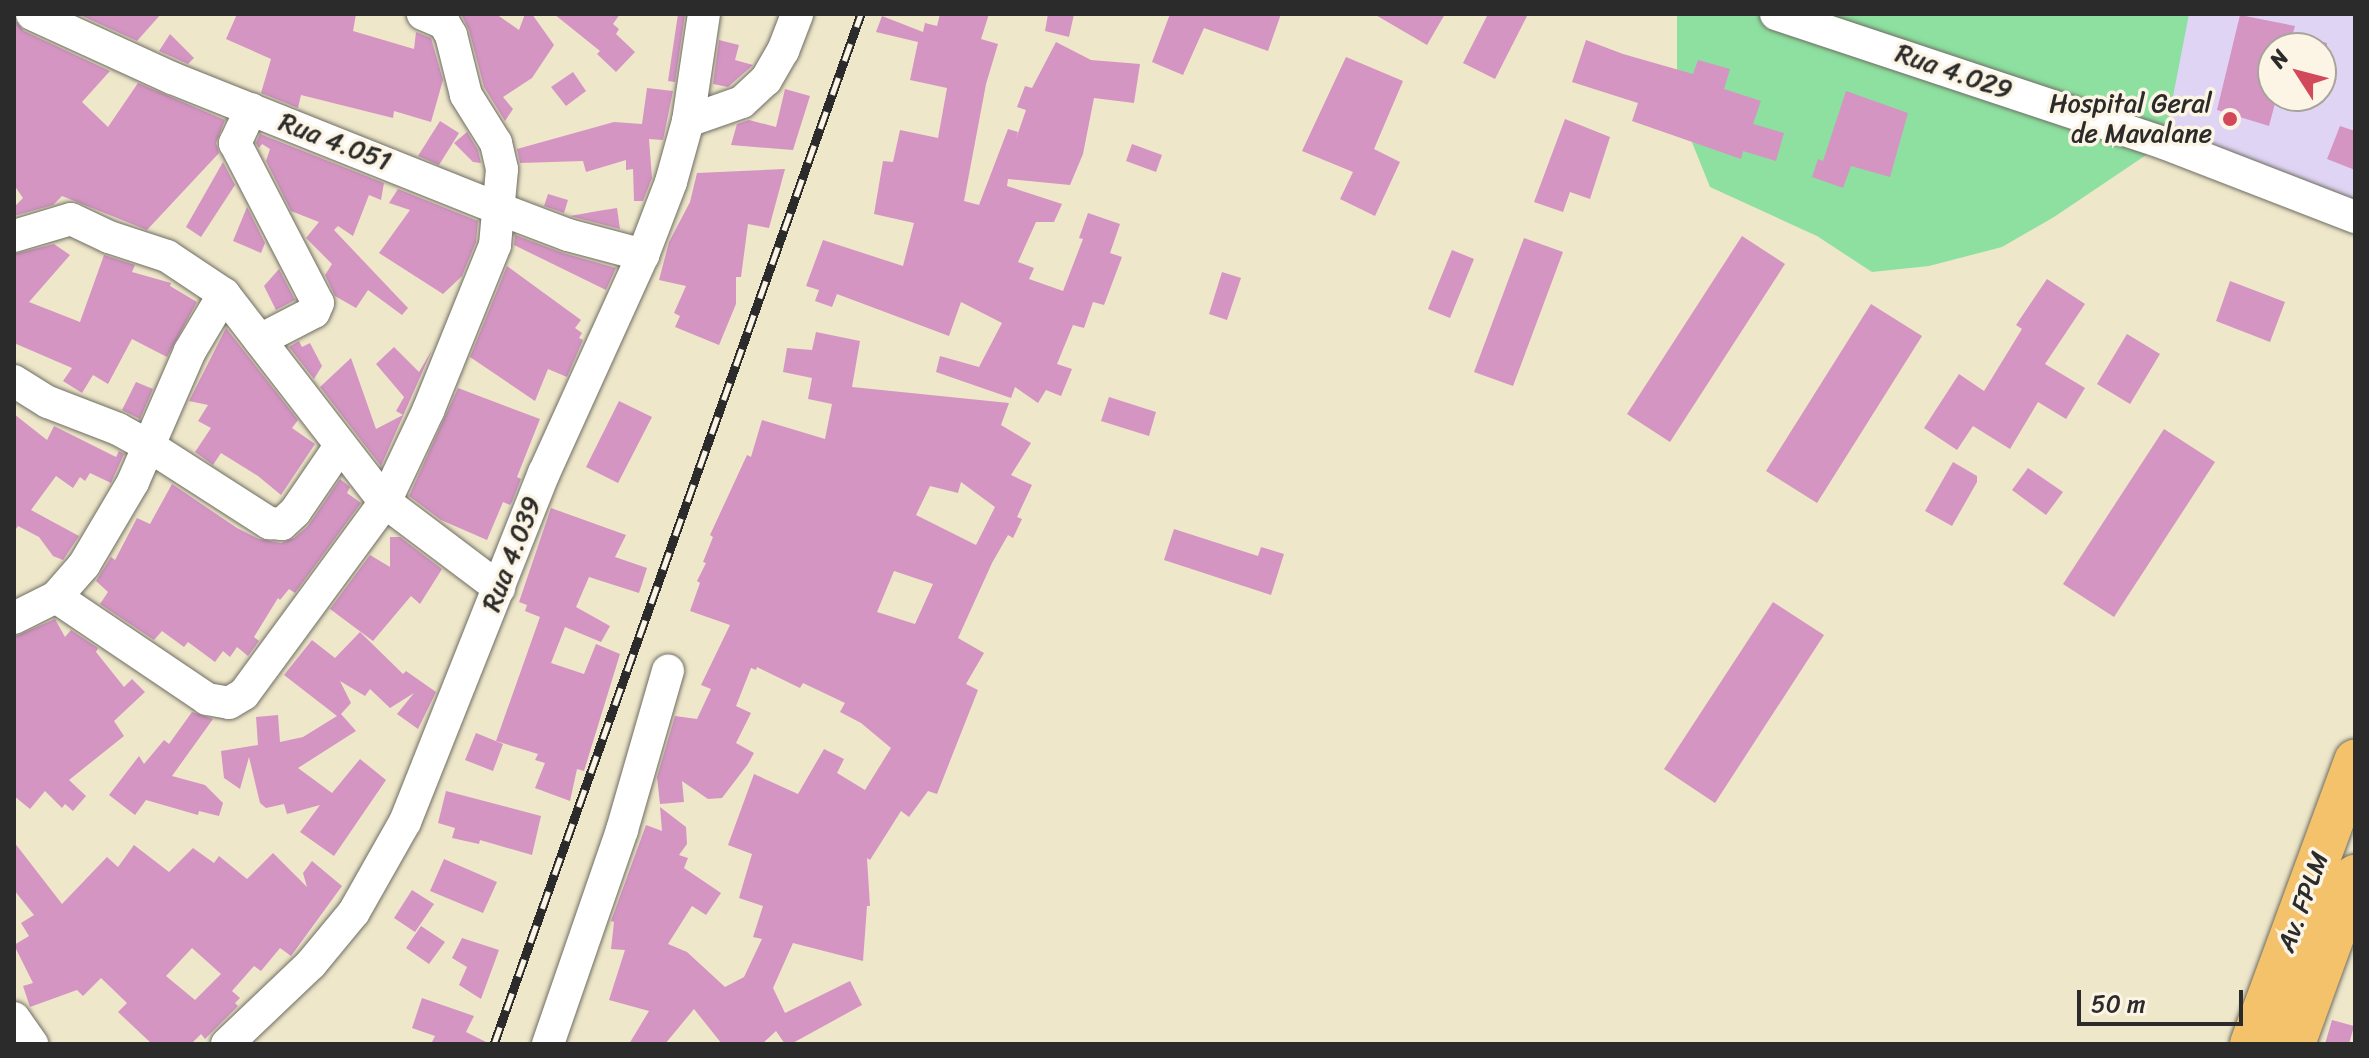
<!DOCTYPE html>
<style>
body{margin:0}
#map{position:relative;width:2369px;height:1058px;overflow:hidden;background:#eee7ca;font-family:Sriracha,sans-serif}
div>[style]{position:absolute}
.built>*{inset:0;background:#e0d4f4}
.green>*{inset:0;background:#8de0a0}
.building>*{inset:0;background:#d495c3}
.roads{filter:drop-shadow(0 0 2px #6f6d63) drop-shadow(0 0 2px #6f6d63)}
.minor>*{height:32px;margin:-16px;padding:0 16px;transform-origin:16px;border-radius:16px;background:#fff}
.major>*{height:42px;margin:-21px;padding:0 21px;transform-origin:21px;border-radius:21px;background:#f4c26a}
.rail>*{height:9px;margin-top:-4.5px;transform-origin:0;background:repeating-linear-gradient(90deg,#fcf5e5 0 18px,#2b2b2b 0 36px);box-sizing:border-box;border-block:2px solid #2b2b2b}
.dots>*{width:22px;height:22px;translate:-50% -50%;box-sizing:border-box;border:4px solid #fcf5e5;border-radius:50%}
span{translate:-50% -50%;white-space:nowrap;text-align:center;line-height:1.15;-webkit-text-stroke:7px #fcf5e5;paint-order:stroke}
.street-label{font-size:26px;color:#2b2b2b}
.poi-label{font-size:26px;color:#2b2b2b}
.right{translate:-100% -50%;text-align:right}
.frame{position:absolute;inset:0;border:16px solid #2b2b2b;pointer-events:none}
.north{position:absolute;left:2257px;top:32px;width:80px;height:80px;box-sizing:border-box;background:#fcf5e5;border:2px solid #a8a49b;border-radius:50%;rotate:306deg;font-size:22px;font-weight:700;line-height:32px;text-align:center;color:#2b2b2b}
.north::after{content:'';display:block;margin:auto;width:28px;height:36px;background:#d1495b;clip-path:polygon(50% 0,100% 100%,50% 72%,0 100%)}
.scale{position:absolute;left:2077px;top:990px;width:166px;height:36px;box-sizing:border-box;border:4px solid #2b2b2b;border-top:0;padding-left:10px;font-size:24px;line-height:28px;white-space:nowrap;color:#2b2b2b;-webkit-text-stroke:6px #fcf5e5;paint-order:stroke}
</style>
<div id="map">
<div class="built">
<div style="clip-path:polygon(evenodd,1833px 14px,2355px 14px,2355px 217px,1833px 14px,2273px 48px,2321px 48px,2321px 96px,2273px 96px,2273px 48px)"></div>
</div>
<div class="green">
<div style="clip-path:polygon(1677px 14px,2189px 14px,2164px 143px,2054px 217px,2002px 247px,1929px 266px,1872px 272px,1817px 236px,1710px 187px,1677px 105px)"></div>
</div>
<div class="building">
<div style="clip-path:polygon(78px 14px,161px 14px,137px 41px)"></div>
<div style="clip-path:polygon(237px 14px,356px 14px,353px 31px,414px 49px,416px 32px,431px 38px,443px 80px,431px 122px,394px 111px,393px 118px,301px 95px,298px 108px,261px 93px,271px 59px,226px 39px)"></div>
<div style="clip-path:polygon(461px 14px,496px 14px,519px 30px,525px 14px,532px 14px,554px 45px,532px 78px,503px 97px,513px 109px,505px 121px,484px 87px,469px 30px)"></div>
<div style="clip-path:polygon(554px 14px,620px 14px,613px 24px,619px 29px,616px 34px,635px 52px,616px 72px,597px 54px,600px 51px)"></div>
<div style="clip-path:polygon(678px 14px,685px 14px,675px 82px,668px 81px)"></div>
<div style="clip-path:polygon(940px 14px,989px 14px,981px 39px,998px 44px,986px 84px,964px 201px,979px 205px,1008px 129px,1018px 132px,1016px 139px,1026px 110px,1017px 107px,1025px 86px,1032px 88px,1056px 42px,1091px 60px,1140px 64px,1134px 103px,1094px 98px,1083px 154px,1070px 185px,1008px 179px,1007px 186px,1062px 204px,1054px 222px,1036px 222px,1018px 262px,1034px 268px,1029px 279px,1063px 291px,1083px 239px,1079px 238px,1088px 213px,1120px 224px,1110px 253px,1122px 257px,1104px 305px,1093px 302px,1084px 328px,1073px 325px,1057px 364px,1072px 369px,1061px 396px,1046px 390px,1038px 403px,1015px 387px,1011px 398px,936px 372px,940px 356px,979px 367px,1002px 323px,961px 302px,949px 336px,837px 294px,832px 307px,815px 301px,819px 290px,806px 286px,823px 240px,903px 266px,914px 223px,874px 214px,883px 161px,893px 162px,900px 130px,938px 138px,947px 88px,910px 80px,918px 42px,876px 32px,882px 16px,923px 32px,925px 23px,937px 26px)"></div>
<div style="clip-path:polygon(1048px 14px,1074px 14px,1069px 37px,1045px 31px)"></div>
<div style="clip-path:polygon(1170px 14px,1281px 14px,1268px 51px,1204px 28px,1183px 75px,1152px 62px)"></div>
<div style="clip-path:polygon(1374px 14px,1445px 14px,1427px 45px)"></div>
<div style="clip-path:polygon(1488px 14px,1528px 14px,1495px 79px,1463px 63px)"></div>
<div style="clip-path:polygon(2240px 15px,2295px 26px,2293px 33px,2327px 43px,2327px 48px,2273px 48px,2273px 96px,2277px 96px,2269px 126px,2217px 110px)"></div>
<div style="clip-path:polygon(14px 19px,24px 31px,110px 71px,82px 102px,108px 127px,138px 83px,225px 120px,216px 143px,219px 153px,147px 230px,62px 196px,53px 205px,14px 216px,14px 207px,23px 198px,14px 185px)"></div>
<div style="clip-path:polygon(170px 34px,194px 58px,188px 64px,159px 51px)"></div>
<div style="clip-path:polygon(719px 40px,739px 45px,735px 60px,753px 65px,728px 87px,713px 84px)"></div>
<div style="clip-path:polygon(1586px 40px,1623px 54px,1693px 74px,1698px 60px,1730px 69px,1724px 89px,1761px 101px,1753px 124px,1784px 133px,1776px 161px,1743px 151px,1741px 159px,1632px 121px,1638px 103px,1572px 82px)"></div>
<div style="clip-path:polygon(1346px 57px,1403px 81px,1374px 149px,1400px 162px,1375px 216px,1340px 199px,1353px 172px,1302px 151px)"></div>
<div style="clip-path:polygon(573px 72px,586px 91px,566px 106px,551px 87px)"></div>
<div style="clip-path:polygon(647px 88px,673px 91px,663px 140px,649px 139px,652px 178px,643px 201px,634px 201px,633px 169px,626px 170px,626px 160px,586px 172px,583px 161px,520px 163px,517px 149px,614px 122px,642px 124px)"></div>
<div style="clip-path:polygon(785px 89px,810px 96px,793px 150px,731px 145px,737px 124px,749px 120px,776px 127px)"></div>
<div style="clip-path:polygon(1846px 91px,1908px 113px,1890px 177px,1851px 166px,1843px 188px,1812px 177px,1818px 159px,1823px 161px)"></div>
<div style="clip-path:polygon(1565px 119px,1610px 137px,1590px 199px,1570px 192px,1563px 212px,1534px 202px)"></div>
<div style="clip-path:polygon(440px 121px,459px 133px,439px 165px,418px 156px)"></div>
<div style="clip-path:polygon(2340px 126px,2355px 131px,2355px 170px,2327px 159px)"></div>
<div style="clip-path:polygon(467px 132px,478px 150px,481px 163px,473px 162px,454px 143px)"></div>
<div style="clip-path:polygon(260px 134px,384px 183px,381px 200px,369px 195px,353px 236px,338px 226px,334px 230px,408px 308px,402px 315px,368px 290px,356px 308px,335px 296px,325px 275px,332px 264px,306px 238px,319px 222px,291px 211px,266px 161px,270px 149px,262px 144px,259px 148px,256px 143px)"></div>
<div style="clip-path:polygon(1132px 144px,1162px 155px,1156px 172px,1126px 161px)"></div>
<div style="clip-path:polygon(223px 162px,235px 185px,201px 237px,186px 227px)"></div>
<div style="clip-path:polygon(785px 169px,769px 228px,748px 224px,741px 277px,736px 277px,736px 304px,719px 345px,675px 327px,680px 316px,674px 313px,686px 286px,659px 280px,669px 242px,690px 202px,697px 173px)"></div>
<div style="clip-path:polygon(398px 189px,478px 221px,476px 242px,462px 276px,443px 294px,379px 253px,410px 210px,389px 203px)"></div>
<div style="clip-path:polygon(548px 194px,568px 200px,564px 213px,544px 206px)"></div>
<div style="clip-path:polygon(247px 207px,265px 243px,261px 253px,233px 241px)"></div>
<div style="clip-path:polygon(617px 208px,620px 229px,570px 216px,598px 211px)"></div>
<div style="clip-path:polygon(515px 235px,563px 253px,616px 268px,606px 290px,514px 245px)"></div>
<div style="clip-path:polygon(1742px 236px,1785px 264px,1670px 442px,1627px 414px)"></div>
<div style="clip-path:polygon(1524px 238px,1563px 252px,1513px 386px,1474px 372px)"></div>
<div style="clip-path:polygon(54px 244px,70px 255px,29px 302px,80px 322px,104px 255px,135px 265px,132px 272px,171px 283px,170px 286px,197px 302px,167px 357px,132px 339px,108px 384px,93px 375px,82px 393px,63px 381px,72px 368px,14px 343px,14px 254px)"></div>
<div style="clip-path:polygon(1452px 250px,1474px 259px,1450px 318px,1428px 309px)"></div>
<div style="clip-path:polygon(507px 266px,581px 320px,575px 328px,582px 333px,579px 338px,583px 340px,567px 377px,548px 369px,535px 401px,470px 357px)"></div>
<div style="clip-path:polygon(279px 269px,295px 300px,276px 310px,264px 286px)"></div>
<div style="clip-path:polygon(1222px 272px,1241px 278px,1227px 320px,1209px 314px)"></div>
<div style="clip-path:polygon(2047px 279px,2085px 304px,2045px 364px,2085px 388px,2066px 419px,2038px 402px,2010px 449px,1973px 426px,1957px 450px,1924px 428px,1959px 374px,1984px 391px,2022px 329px,2016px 325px)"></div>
<div style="clip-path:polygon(2230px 281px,2285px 302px,2270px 342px,2216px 321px)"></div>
<div style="clip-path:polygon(1871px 304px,1922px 336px,1817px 503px,1766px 471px)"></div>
<div style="clip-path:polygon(226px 328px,298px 420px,292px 428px,315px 444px,275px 504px,281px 495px,258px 476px,221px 453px,213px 465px,195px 452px,211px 428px,198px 421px,208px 405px,189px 401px)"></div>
<div style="clip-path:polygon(evenodd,816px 332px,860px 341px,852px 387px,1009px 403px,1001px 425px,1031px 443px,1011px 475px,1032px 485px,1017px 517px,1022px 519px,1013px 538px,1008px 535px,992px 563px,958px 638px,984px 653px,966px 684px,978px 690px,937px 794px,928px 791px,909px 817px,901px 811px,870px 860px,867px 858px,870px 906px,867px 906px,863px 961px,793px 943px,773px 988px,785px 1013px,850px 981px,862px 1005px,791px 1044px,785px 1044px,776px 1031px,762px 1044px,722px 1044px,694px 1009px,665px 1044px,629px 1044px,649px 1011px,609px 1000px,625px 950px,611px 949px,614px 922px,611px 921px,646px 825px,662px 831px,660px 807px,686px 827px,687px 844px,679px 855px,688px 858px,684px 868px,721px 893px,706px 915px,692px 906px,668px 944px,687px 952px,725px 987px,744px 977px,762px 939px,753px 937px,763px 906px,739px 898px,752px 854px,728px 845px,754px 774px,798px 794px,824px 749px,844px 759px,837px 773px,865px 790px,891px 748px,861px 723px,840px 712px,845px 703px,803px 683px,800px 688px,757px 667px,756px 670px,751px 668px,736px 706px,751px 713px,736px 743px,754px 753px,748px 764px,722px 798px,708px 799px,682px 781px,684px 802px,660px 804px,657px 777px,675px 716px,697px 719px,711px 689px,701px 685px,730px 625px,690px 611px,700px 583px,697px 581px,706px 563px,703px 562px,713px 537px,710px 535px,747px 455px,751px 457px,762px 420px,825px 439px,832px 404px,808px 399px,812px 378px,783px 372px,787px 348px,812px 350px,816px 332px,961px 482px,995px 507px,976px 545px,916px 515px,930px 486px,958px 493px,961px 482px,816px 332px,894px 571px,933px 584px,915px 624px,877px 612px,894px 571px)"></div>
<div style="clip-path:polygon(2127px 334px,2160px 354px,2130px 404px,2097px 384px)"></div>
<div style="clip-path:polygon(299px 341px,302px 347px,310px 343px,322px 366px,314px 379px,289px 347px)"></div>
<div style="clip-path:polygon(394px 347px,419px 372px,432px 350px,381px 466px,320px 387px,351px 358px,376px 429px,403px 415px,396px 411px,404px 397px,376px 364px)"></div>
<div style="clip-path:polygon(136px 382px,153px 389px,140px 419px,122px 410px)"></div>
<div style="clip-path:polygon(458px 388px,540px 419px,517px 477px,521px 479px,512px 502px,510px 505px,503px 502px,487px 540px,441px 520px,409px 496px)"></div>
<div style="clip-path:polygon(1109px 397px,1156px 412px,1149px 436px,1101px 421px)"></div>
<div style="clip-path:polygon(619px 401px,652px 417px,618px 483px,586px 467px)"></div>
<div style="clip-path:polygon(14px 414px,47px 440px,54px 426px,116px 457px,119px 451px,124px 454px,111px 483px,90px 473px,85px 481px,80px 477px,73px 488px,56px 476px,31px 510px,79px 536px,63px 560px,53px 556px,39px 537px,18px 526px,14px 532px)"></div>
<div style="clip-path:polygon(2164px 429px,2215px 462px,2114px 617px,2063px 584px)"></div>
<div style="clip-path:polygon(1953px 462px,1977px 476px,1977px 482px,1952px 526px,1925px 511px)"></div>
<div style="clip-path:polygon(2028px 468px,2063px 492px,2046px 515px,2012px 490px)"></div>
<div style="clip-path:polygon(340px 479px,350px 487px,347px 493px,361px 503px,295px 593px,289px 589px,280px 600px,278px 598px,254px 637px,259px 641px,248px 656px,237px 647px,230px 657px,223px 651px,215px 662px,188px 642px,184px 647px,162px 631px,154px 640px,100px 604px,108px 592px,96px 581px,111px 557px,115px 560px,137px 518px,150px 524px,172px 484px,237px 528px,259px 539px,281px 543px,294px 538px,308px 526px)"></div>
<div style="clip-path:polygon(551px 508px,626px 535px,615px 557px,647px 568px,639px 593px,589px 577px,576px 607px,610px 626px,601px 642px,565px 627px,551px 663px,584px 674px,596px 644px,620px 654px,584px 771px,577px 769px,570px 801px,535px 788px,545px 763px,535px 760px,538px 754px,496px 741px,540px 617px,525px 611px,527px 605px,519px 602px)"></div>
<div style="clip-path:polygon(1174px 529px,1258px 556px,1261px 547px,1284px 554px,1271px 595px,1164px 560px)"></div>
<div style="clip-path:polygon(390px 537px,400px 537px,442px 569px,420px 604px,411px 596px,373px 641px,330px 609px,370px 555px,390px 567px)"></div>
<div style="clip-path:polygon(1773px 602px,1824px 635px,1715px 803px,1664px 769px)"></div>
<div style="clip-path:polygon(55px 619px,65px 637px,71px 630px,98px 648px,96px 652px,124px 687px,132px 679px,145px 692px,114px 721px,124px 736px,69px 780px,86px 796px,73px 811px,65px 804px,62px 808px,45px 791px,30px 809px,14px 796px,14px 637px)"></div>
<div style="clip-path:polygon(360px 632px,403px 674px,406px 671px,436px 692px,418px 729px,397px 714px,414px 693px,390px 708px,370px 689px,365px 696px,340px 681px,351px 703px,341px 714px,356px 731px,298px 768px,332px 793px,360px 759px,386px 780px,334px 856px,300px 832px,320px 805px,287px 814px,284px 804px,266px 808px,260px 803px,249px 757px,240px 789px,224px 778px,221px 751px,258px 745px,256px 717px,278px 715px,280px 742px,303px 737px,337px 716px,284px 675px,312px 640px,335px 658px)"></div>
<div style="clip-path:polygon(192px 712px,213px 719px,172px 776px,205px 785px,223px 803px,219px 816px,199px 811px,198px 815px,146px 800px,135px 815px,109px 795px,139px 756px,144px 764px,164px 740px,169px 744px)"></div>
<div style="clip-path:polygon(476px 733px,503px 744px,493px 771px,465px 760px)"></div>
<div style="clip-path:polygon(446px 791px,541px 816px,532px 855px,480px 840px,479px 844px,452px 838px,455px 828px,438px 823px)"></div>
<div style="clip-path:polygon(evenodd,14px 842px,62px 904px,107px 857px,118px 867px,134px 845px,169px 872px,193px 848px,214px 863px,219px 856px,247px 879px,273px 853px,307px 887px,303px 873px,312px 861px,342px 886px,291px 956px,280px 948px,261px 971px,254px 966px,232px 991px,240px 998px,235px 1003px,238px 1006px,205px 1039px,201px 1034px,191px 1044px,152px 1044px,118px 1012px,127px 1003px,101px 978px,83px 996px,77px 990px,30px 1007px,23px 986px,33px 983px,14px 945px,29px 936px,21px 923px,34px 915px,14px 890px,14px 842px,192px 948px,221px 974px,195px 1000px,166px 976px,192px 948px)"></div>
<div style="clip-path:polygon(444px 859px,497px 882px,483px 913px,430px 891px)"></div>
<div style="clip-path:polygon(412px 890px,434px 904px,415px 932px,394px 918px)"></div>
<div style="clip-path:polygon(421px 926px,445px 942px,429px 964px,406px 948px)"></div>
<div style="clip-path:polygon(462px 938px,499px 950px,481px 999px,459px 985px,467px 967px,452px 958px)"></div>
<div style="clip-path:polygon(422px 998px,474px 1016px,466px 1032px,490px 1044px,431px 1044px,435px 1036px,412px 1028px)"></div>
<div style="clip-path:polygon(2332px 1020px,2354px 1026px,2349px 1044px,2325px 1044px)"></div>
</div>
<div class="roads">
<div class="minor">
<div style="left:32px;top:14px;width:154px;rotate:24.6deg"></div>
<div style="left:172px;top:78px;width:350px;rotate:21.8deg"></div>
<div style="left:497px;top:208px;width:76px;rotate:20.8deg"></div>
<div style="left:568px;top:235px;width:78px;rotate:14.9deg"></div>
<div style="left:1776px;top:14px;width:409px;rotate:18.4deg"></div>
<div style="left:2164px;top:143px;width:205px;rotate:21.2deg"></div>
<div style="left:251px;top:109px;width:38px;rotate:115deg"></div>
<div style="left:235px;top:143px;width:180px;rotate:62.6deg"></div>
<div style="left:318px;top:303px;width:10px;rotate:114deg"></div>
<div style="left:314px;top:312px;width:61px;rotate:152.6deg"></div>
<div style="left:688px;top:121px;width:57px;rotate:-19.4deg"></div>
<div style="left:742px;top:102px;width:33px;rotate:-43deg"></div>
<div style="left:766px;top:80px;width:34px;rotate:-60deg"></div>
<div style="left:783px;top:51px;width:40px;rotate:-69deg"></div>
<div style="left:14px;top:236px;width:59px;rotate:-16.6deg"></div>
<div style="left:71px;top:219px;width:42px;rotate:25.3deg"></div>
<div style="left:109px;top:237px;width:61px;rotate:18.1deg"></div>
<div style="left:167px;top:256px;width:69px;rotate:33.7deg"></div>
<div style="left:224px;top:294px;width:263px;rotate:52.3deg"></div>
<div style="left:385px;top:502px;width:143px;rotate:37deg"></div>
<div style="left:14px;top:381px;width:40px;rotate:32deg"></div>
<div style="left:48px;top:402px;width:75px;rotate:21.1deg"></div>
<div style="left:118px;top:429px;width:35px;rotate:29deg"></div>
<div style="left:149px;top:446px;width:143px;rotate:32.7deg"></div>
<div style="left:269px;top:523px;width:13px;rotate:4deg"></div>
<div style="left:282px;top:524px;width:18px;rotate:-43deg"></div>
<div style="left:295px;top:512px;width:80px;rotate:-55.7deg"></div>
<div style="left:56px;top:597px;width:182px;rotate:34deg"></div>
<div style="left:207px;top:699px;width:22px;rotate:10deg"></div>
<div style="left:229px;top:703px;width:17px;rotate:-31deg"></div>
<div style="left:244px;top:694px;width:238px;rotate:-53.7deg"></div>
<div style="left:385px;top:502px;width:101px;rotate:-64.7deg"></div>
<div style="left:428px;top:411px;width:179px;rotate:-68deg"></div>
<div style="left:495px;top:245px;width:76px;rotate:-84.7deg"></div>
<div style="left:502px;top:169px;width:27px;rotate:-103deg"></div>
<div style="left:496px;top:143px;width:57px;rotate:-122deg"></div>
<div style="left:466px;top:95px;width:62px;rotate:-104deg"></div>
<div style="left:451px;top:35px;width:14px;rotate:-120deg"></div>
<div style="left:444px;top:23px;width:23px;rotate:-157deg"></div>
<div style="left:14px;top:618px;width:47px;rotate:-26.6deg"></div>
<div style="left:56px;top:597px;width:43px;rotate:-48.8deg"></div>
<div style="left:84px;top:565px;width:96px;rotate:-59.4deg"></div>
<div style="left:133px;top:482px;width:143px;rotate:-66.5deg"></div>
<div style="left:190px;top:351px;width:66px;rotate:-59.2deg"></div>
<div style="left:14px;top:1018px;width:32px;rotate:55deg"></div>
<div style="left:227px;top:1044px;width:116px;rotate:-43.6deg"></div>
<div style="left:311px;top:964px;width:67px;rotate:-50.4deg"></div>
<div style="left:354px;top:912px;width:103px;rotate:-60.5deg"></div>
<div style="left:405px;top:822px;width:376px;rotate:-68.3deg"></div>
<div style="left:544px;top:473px;width:239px;rotate:-65.6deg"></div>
<div style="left:643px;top:255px;width:78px;rotate:-69deg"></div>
<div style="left:671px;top:182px;width:63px;rotate:-74.4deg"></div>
<div style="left:688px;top:121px;width:108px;rotate:-81.5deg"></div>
<div style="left:548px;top:1044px;width:226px;rotate:-70.9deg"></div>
<div style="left:622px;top:830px;width:166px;rotate:-73.9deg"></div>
</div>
<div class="major">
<div style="left:2251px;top:1044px;width:302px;rotate:-69.8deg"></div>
<div style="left:2294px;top:1044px;width:179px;rotate:-70deg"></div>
</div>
</div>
<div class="rail">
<div style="left:494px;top:1044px;width:1093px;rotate:-70.39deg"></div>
</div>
<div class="dots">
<div style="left:2230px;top:119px;background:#d1495b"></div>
</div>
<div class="street-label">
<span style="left:1954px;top:72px;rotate:19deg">Rua 4.029</span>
<span style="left:335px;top:142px;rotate:21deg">Rua 4.051</span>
<span style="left:512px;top:554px;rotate:-69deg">Rua 4.039</span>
<span style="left:2303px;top:902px;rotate:-70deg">Av. FPLM</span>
</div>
<div class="poi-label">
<span class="right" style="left:2212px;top:119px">Hospital Geral<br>de Mavalane</span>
</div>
<div class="frame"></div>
<div class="north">N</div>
<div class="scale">50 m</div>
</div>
